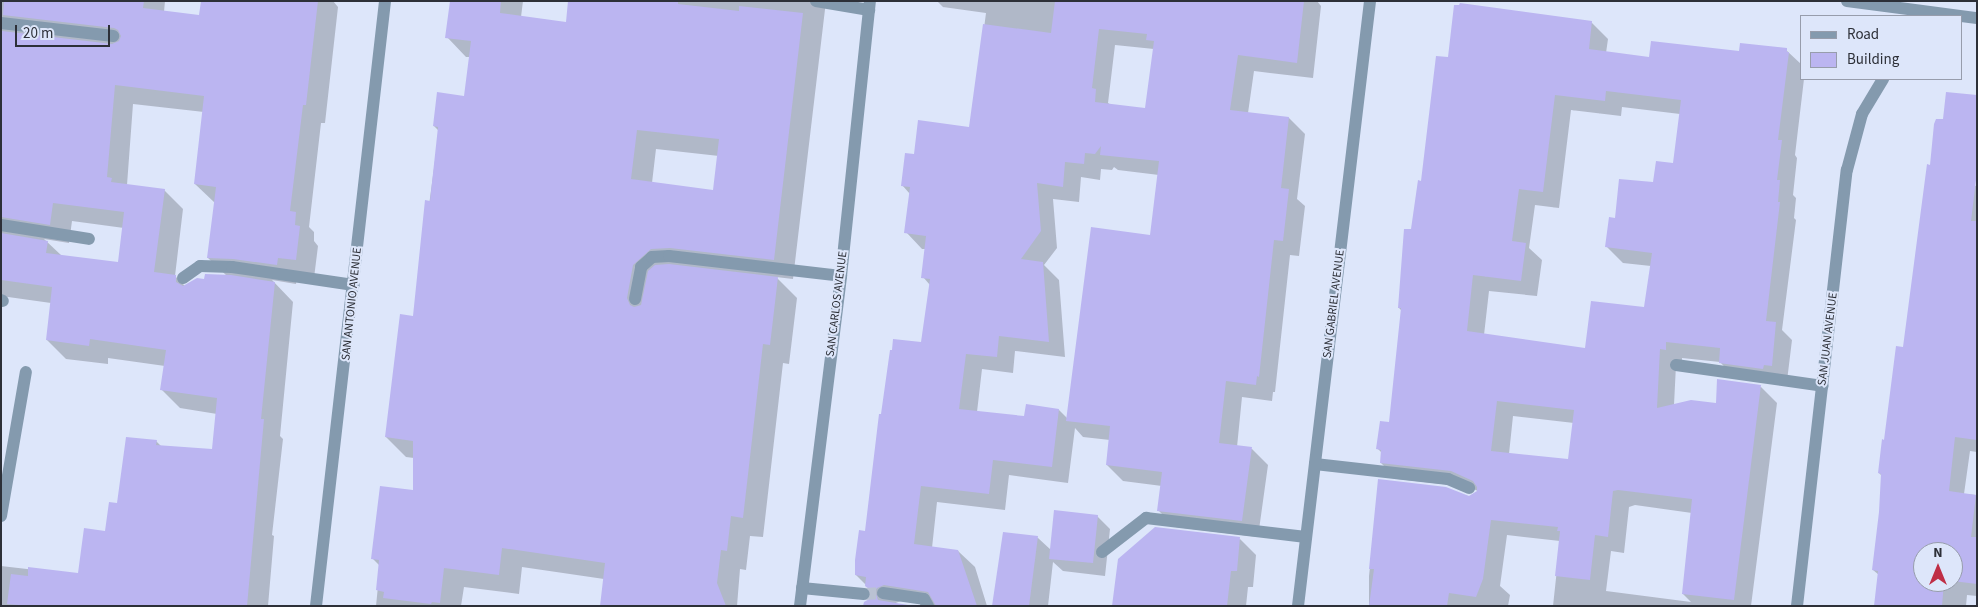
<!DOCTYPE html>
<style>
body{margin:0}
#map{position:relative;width:1978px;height:607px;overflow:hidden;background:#dde6fa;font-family:"Source Sans 3",sans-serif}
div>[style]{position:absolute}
.shadow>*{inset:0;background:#0003}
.building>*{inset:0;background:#bbb5f1}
.minor-tunnel>*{height:12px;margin-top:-6px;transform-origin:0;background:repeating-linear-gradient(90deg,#bac2d3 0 12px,transparent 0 18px)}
.minor>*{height:12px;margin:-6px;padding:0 6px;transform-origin:6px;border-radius:6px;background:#849aae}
span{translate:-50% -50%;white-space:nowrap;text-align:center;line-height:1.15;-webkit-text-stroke:4px #dde6fa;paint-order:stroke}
.street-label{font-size:12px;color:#2d3038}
.frame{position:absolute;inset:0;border:2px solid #2d3038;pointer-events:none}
.legend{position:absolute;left:1800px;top:15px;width:162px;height:65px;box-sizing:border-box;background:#dde6fa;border:1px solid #979dac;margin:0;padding:6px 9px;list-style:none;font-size:15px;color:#2d3038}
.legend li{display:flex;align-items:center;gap:10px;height:25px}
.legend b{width:25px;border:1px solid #979dac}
.north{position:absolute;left:1913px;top:542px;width:50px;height:50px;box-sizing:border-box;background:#dde6fa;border:1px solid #979dac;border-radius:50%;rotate:0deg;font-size:14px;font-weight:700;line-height:20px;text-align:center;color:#2d3038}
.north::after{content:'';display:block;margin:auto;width:18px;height:22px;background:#bf2e46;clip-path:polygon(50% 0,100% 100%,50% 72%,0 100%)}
.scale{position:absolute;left:15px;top:25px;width:95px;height:22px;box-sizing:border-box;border:2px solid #2d3038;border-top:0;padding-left:6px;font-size:15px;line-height:18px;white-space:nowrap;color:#2d3038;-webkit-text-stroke:4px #dde6fa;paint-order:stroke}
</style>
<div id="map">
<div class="shadow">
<div style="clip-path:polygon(evenodd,1px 1px,165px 1px,164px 12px,200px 16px,202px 1px,333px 1px,338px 7px,325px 123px,321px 123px,309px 227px,314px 232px,314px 241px,318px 246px,314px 278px,297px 276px,296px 284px,272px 280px,293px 302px,280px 436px,283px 439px,272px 535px,274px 536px,268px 606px,1px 606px,1px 566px,79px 575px,106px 532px,118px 504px,156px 441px,161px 446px,213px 450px,217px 414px,180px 408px,161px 389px,165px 366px,108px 358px,108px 364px,66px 359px,47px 340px,51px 303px,1px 296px,1px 1px,133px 104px,204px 112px,195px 184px,215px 203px,208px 258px,227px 276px,185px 286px,175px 276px,183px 209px,164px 190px,127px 185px,133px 104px,1px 1px,72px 221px,124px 228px,119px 263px,62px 256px,44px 239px,69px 243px,72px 221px)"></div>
<div style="clip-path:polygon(evenodd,452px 1px,523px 1px,521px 17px,567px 24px,570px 1px,826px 1px,793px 279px,776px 277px,797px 298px,789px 364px,783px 363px,763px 537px,750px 536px,746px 570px,740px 569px,737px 606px,601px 606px,604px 579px,522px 567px,519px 594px,464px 587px,461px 606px,376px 606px,380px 566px,372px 558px,414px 491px,414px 458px,406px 457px,386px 437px,414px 317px,439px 131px,434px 126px,465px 97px,470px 57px,466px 57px,447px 37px,452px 1px,656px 149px,719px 156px,714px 191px,652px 183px,656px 149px)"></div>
<div style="clip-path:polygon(evenodd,937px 1px,1317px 1px,1321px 6px,1313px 78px,1254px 71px,1248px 113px,1289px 118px,1305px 134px,1297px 199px,1305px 206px,1299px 256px,1290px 255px,1275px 392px,1273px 392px,1272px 401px,1242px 397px,1237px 447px,1252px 449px,1268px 465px,1258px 537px,1175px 527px,1159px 511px,1162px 486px,1123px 481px,1107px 465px,1110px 440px,1083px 437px,1075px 428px,1068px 483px,1009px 475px,1005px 510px,937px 502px,932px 548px,958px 551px,975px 567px,987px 606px,935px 606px,901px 601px,893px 604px,869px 602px,873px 596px,873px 592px,856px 575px,866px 532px,882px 415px,922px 344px,930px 285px,923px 277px,926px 249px,922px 249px,906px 232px,910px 194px,902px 185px,915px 155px,971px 128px,986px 13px,943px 7px,937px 1px,1115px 45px,1154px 49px,1146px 109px,1111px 105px,1108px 103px,1115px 45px,937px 1px,1114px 167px,1118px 170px,1159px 175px,1151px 236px,1067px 418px,1059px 410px,1025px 417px,977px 412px,982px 369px,1013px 373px,1015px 351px,1065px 357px,1059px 280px,1044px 265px,1057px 248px,1053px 199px,1079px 202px,1081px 177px,1100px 180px,1101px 169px,1112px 170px,1114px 167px)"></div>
<div style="clip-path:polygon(evenodd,1591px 22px,1608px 39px,1606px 53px,1650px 58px,1786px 50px,1802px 65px,1802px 79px,1804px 79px,1795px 155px,1797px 158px,1793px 195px,1796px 198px,1794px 218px,1796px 220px,1782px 330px,1792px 340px,1787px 381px,1736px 379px,1720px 362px,1682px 358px,1682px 366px,1676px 365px,1674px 405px,1717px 404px,1761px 387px,1777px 403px,1751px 606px,1553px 606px,1560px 541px,1507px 535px,1500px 586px,1510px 595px,1508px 606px,1369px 606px,1369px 576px,1379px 481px,1470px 497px,1478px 491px,1468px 487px,1397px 479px,1381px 463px,1382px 453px,1378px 449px,1390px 423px,1402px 311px,1399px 308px,1422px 182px,1449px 59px,1591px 22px,1622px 107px,1680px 114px,1674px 165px,1616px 219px,1607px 247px,1623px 263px,1651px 266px,1645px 309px,1586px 349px,1484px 335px,1489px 291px,1537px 296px,1542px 260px,1529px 248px,1535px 205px,1559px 208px,1571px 110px,1621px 116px,1622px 107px,1591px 22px,1513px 416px,1574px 423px,1569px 461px,1509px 454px,1513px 416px,1591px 22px,1635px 505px,1692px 513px,1683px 594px,1691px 602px,1606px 591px,1611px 551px,1624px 553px,1629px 507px,1635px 505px)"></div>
<div style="clip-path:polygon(evenodd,1927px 179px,1977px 186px,1977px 452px,1970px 451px,1964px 494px,1977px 495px,1977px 596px,1967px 595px,1966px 606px,1875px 606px,1879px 575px,1873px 570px,1880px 512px,1882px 476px,1879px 473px,1904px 348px,1927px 179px,1923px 552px,1953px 552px,1953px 582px,1923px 582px,1923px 552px)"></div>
<div style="clip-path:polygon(1097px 516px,1110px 529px,1105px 576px,1063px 571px,1053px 562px,1048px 606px,993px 606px,1004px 533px,1038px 538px,1051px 550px)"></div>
<div style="clip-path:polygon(1240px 539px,1256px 555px,1253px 587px,1248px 587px,1246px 606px,1114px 606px)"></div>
</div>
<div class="building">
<div style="clip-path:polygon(4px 1px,144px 1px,143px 8px,199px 15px,201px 1px,318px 1px,306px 105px,303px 105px,290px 211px,296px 212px,295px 225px,300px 226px,296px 260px,278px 258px,277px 265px,233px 259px,207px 258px,216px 187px,194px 184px,204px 96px,115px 85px,107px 177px,112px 178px,111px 182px,165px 189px,154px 272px,176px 275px,176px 282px,183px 286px,197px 278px,204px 279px,205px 274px,231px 275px,275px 282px,261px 419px,264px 419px,247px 606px,30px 606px,7px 604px,11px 574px,28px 576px,28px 567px,78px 573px,84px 528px,105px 531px,109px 502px,117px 503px,126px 437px,157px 440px,156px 445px,212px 449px,217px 398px,160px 390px,166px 350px,90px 339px,89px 346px,46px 340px,52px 287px,1px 280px,1px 233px,48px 241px,46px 253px,118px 262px,124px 212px,53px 203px,50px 225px,1px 217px,2px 31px,112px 44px,119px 41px,121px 36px,118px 30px,114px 28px,3px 15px)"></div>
<div style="clip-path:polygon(evenodd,450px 1px,501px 1px,500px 13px,566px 22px,568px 1px,678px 1px,678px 4px,739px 11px,739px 6px,803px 13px,774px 260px,670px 248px,651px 249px,633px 265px,627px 298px,630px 305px,634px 307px,641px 305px,648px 271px,655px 265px,669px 264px,778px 277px,770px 345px,763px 344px,743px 518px,731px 516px,727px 551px,721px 550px,717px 583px,726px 606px,600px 606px,605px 563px,502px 548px,499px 575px,444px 568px,440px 603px,432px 602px,431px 604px,383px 598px,384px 592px,376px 590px,379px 560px,371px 559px,380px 486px,413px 490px,413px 441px,385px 437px,400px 314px,413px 316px,425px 200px,430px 201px,438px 127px,433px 126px,437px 92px,464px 96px,471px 41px,445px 38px,450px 1px,637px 130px,719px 139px,713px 190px,631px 179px,637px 130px)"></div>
<div style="clip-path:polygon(evenodd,1055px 1px,1304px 1px,1297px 63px,1238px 55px,1230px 110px,1289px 117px,1281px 188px,1289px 189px,1283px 241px,1274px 240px,1259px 377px,1257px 376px,1256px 385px,1226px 381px,1219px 443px,1252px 447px,1242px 521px,1157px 511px,1162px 472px,1106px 465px,1110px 426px,1066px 421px,1091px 227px,1150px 235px,1159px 161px,1100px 155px,1101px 146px,1095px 154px,1085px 153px,1084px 164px,1065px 162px,1063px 187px,1037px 183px,1041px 231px,1021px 259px,1043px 262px,1049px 342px,999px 336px,997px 357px,966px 354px,959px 409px,1024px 416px,1026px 404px,1059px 409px,1052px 467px,993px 460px,989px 494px,921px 486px,914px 544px,958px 550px,977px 606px,936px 606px,928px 592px,884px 585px,877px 588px,875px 591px,878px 600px,914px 606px,863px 606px,864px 602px,871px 598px,872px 591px,865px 586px,866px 577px,855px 575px,855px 560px,859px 530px,865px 531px,879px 414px,881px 414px,890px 350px,892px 350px,893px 339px,921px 342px,930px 279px,921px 278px,926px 236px,904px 233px,910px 187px,901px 186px,905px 153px,914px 154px,918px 120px,969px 127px,983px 24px,1051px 33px,1055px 1px,1099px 29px,1147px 34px,1146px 40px,1154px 41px,1145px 108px,1095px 102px,1096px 89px,1092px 88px,1099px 29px)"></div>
<div style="clip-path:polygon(evenodd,1460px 3px,1592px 21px,1589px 49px,1649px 57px,1651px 41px,1739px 51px,1740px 43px,1787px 48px,1787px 52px,1789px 52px,1778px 140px,1782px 140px,1777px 180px,1780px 180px,1778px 202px,1780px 202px,1766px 321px,1776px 322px,1772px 366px,1764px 365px,1763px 369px,1719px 363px,1720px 348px,1666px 342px,1666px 350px,1660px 349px,1657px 408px,1691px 400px,1716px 403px,1717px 379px,1761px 385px,1734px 600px,1682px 594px,1692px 499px,1618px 490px,1613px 491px,1608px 537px,1595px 535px,1590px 580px,1555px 576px,1560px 531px,1557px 531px,1558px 527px,1491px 520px,1483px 579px,1476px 597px,1449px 593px,1447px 606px,1369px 606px,1374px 569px,1369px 569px,1378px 479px,1446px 487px,1469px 496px,1477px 491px,1477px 487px,1473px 481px,1451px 471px,1380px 463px,1381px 450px,1376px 449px,1380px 421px,1389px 422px,1401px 308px,1398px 308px,1404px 229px,1411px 229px,1418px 180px,1421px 181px,1436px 56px,1448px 57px,1454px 5px,1459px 5px,1460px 3px,1606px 91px,1681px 100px,1673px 163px,1656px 161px,1653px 182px,1619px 179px,1615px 218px,1609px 217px,1605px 247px,1652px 253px,1644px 307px,1591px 301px,1585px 348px,1467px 331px,1473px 275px,1521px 281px,1526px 243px,1512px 241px,1519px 189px,1543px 192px,1555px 95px,1605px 101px,1606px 91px,1460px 3px,1497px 401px,1574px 410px,1568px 459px,1491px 451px,1497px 401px)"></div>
<div style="clip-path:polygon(1946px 92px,1977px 95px,1977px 172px,1971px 221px,1977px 221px,1977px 440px,1955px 437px,1949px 491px,1976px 495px,1971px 537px,1977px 537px,1977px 584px,1953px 581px,1953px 552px,1923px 552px,1923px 582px,1944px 582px,1942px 606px,1874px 606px,1878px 571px,1872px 570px,1879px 512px,1881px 474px,1878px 473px,1882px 439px,1884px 440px,1896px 346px,1903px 347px,1927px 164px,1930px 165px,1934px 124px,1936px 119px,1943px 119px)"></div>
<div style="clip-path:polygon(1054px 510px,1098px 515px,1093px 563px,1049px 559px)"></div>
<div style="clip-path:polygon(1155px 527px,1240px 537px,1237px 571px,1231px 571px,1227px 606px,1112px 606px,1118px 559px)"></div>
<div style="clip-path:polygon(1003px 532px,1038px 536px,1029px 606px,992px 606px)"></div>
</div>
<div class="minor-tunnel">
<div style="left:864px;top:594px;width:19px;rotate:-3deg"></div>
</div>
<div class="minor">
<div style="left:816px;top:1px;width:54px;rotate:9.6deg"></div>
<div style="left:1847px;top:1px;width:131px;rotate:7.5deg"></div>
<div style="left:1px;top:23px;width:113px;rotate:6.6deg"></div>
<div style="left:1px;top:225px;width:89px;rotate:9deg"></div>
<div style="left:183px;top:278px;width:21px;rotate:-35deg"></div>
<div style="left:200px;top:266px;width:32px;rotate:2deg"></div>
<div style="left:232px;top:267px;width:123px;rotate:8.4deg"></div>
<div style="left:635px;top:299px;width:33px;rotate:-79deg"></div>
<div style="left:641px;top:267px;width:15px;rotate:-42deg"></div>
<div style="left:652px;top:257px;width:17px;rotate:-3deg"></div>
<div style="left:669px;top:256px;width:173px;rotate:6.6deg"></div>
<div style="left:1px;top:300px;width:2px;rotate:27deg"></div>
<div style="left:1676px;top:365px;width:148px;rotate:8.1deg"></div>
<div style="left:1315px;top:464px;width:134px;rotate:6.4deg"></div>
<div style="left:1448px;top:479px;width:23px;rotate:23deg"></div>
<div style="left:1px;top:516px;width:146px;rotate:-80.2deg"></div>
<div style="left:1102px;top:552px;width:56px;rotate:-37.7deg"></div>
<div style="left:1146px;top:518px;width:161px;rotate:6.8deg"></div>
<div style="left:802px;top:588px;width:62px;rotate:5.5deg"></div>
<div style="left:883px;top:593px;width:41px;rotate:8.3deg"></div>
<div style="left:924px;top:599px;width:8px;rotate:60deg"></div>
<div style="left:316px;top:606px;width:609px;rotate:-83.49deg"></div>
<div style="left:800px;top:606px;width:333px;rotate:-82.9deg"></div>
<div style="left:841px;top:276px;width:277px;rotate:-84deg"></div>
<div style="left:1298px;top:606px;width:609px;rotate:-83.21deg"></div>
<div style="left:1797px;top:606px;width:439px;rotate:-83.5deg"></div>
<div style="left:1847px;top:170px;width:58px;rotate:-75deg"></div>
<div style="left:1862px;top:114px;width:41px;rotate:-59deg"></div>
</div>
<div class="street-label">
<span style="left:352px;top:304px;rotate:-84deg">SAN ANTONIO AVENUE</span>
<span style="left:837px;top:304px;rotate:-83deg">SAN CARLOS AVENUE</span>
<span style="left:1334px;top:304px;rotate:-83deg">SAN GABRIEL AVENUE</span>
<span style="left:1828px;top:339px;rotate:-83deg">SAN JUAN AVENUE</span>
</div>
<div class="frame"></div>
<ul class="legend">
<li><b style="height:6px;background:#849aae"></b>Road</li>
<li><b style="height:14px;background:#bbb5f1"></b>Building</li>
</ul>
<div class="north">N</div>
<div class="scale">20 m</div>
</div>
